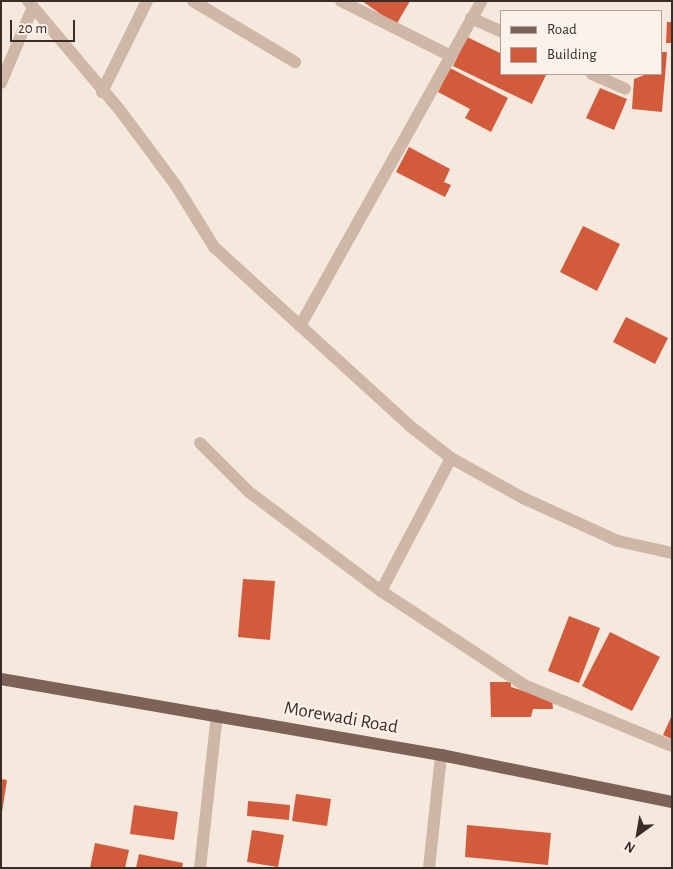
<!DOCTYPE html>
<style>
body{margin:0}
#map{position:relative;width:673px;height:869px;overflow:hidden;background:#f5e8dc;font-family:"Alegreya Sans",sans-serif}
div>[style]{position:absolute}
.building>*{inset:0;background:#d25b3c}
.minor>*{height:12px;margin:-6px;padding:0 6px;transform-origin:6px;border-radius:6px;background:#ceb7a6}
.major>*{height:12px;margin:-6px;padding:0 6px;transform-origin:6px;border-radius:6px;background:#7d6257}
span{translate:-50% -50%;white-space:nowrap;text-align:center;line-height:1.15;-webkit-text-stroke:4.5px #fcf2e9;paint-order:stroke}
.street-label{font-size:19px;color:#3a2d28}
.frame{position:absolute;inset:0;border:2px solid #3a2d28;pointer-events:none}
.legend{position:absolute;left:500px;top:10px;width:162px;height:65px;box-sizing:border-box;background:#fcf2e9;border:1px solid #aea39c;margin:0;padding:6px 9px;list-style:none;font-size:15px;color:#3a2d28}
.legend li{display:flex;align-items:center;gap:10px;height:25px}
.legend b{width:25px;border:1px solid #aea39c}
.north{position:absolute;left:613px;top:809px;width:50px;height:50px;-webkit-text-stroke:4px #fcf2e9;paint-order:stroke;rotate:212deg;font-size:14px;font-weight:700;line-height:20px;text-align:center;color:#3a2d28}
.north::after{content:'';display:block;margin:auto;width:18px;height:22px;background:#3a2d28;clip-path:polygon(50% 0,100% 100%,50% 72%,0 100%)}
.scale{position:absolute;left:10px;top:20px;width:65px;height:22px;box-sizing:border-box;border:2px solid #3a2d28;border-top:0;padding-left:6px;font-size:15px;line-height:18px;white-space:nowrap;color:#3a2d28;-webkit-text-stroke:4px #fcf2e9;paint-order:stroke}
</style>
<div id="map">
<div class="building">
<div style="clip-path:polygon(362px 1px,410px 1px,396px 25px)"></div>
<div style="clip-path:polygon(667px 22px,672px 22px,672px 43px,666px 43px)"></div>
<div style="clip-path:polygon(467px 37px,502px 54px,502px 74px,546px 75px,532px 104px,453px 66px)"></div>
<div style="clip-path:polygon(662px 52px,667px 52px,662px 112px,632px 109px,634px 79px,647px 74px,662px 74px)"></div>
<div style="clip-path:polygon(450px 68px,508px 98px,491px 132px,465px 118px,470px 109px,438px 92px)"></div>
<div style="clip-path:polygon(600px 88px,627px 99px,614px 130px,586px 118px)"></div>
<div style="clip-path:polygon(409px 147px,450px 169px,444px 182px,451px 185px,445px 197px,396px 172px)"></div>
<div style="clip-path:polygon(583px 226px,620px 244px,597px 291px,560px 272px)"></div>
<div style="clip-path:polygon(626px 317px,668px 338px,655px 364px,613px 342px)"></div>
<div style="clip-path:polygon(243px 579px,275px 581px,270px 640px,238px 637px)"></div>
<div style="clip-path:polygon(569px 616px,600px 628px,579px 683px,548px 671px)"></div>
<div style="clip-path:polygon(610px 632px,660px 657px,632px 711px,582px 686px)"></div>
<div style="clip-path:polygon(490px 682px,511px 682px,511px 687px,552px 700px,553px 709px,533px 709px,531px 717px,491px 717px)"></div>
<div style="clip-path:polygon(672px 715px,672px 739px,663px 735px)"></div>
<div style="clip-path:polygon(1px 779px,7px 780px,2px 812px,1px 812px)"></div>
<div style="clip-path:polygon(296px 794px,331px 799px,327px 826px,292px 821px)"></div>
<div style="clip-path:polygon(248px 801px,290px 805px,289px 820px,247px 816px)"></div>
<div style="clip-path:polygon(134px 805px,178px 812px,174px 840px,130px 834px)"></div>
<div style="clip-path:polygon(467px 825px,551px 833px,548px 865px,465px 857px)"></div>
<div style="clip-path:polygon(252px 830px,284px 835px,278px 867px,247px 862px)"></div>
<div style="clip-path:polygon(95px 843px,129px 850px,125px 868px,90px 868px)"></div>
<div style="clip-path:polygon(139px 854px,183px 863px,182px 868px,136px 868px)"></div>
</div>
<div class="minor">
<div style="left:28px;top:1px;width:141px;rotate:49.9deg"></div>
<div style="left:119px;top:109px;width:94px;rotate:53.3deg"></div>
<div style="left:175px;top:184px;width:74px;rotate:58.2deg"></div>
<div style="left:214px;top:247px;width:265px;rotate:42.4deg"></div>
<div style="left:410px;top:426px;width:52px;rotate:38deg"></div>
<div style="left:451px;top:458px;width:82px;rotate:29.1deg"></div>
<div style="left:523px;top:498px;width:104px;rotate:24.4deg"></div>
<div style="left:618px;top:541px;width:55px;rotate:12.5deg"></div>
<div style="left:193px;top:1px;width:119px;rotate:30.9deg"></div>
<div style="left:341px;top:1px;width:121px;rotate:26.6deg"></div>
<div style="left:471px;top:18px;width:34px;rotate:24deg"></div>
<div style="left:592px;top:74px;width:36px;rotate:24deg"></div>
<div style="left:1px;top:83px;width:82px;rotate:-67.2deg"></div>
<div style="left:102px;top:92px;width:102px;rotate:-63.7deg"></div>
<div style="left:300px;top:326px;width:372px;rotate:-60.8deg"></div>
<div style="left:200px;top:443px;width:69px;rotate:45deg"></div>
<div style="left:249px;top:492px;width:165px;rotate:36.9deg"></div>
<div style="left:381px;top:591px;width:171px;rotate:33.3deg"></div>
<div style="left:524px;top:685px;width:160px;rotate:22.4deg"></div>
<div style="left:381px;top:591px;width:150px;rotate:-62.2deg"></div>
<div style="left:200px;top:868px;width:154px;rotate:-83.7deg"></div>
<div style="left:429px;top:868px;width:114px;rotate:-83.9deg"></div>
</div>
<div class="major">
<div style="left:1px;top:679px;width:447px;rotate:9.8deg"></div>
<div style="left:441px;top:755px;width:236px;rotate:11.5deg"></div>
</div>
<div class="street-label">
<span style="left:341px;top:718px;rotate:10deg">Morewadi Road</span>
</div>
<div class="frame"></div>
<ul class="legend">
<li><b style="height:6px;background:#7d6257"></b>Road</li>
<li><b style="height:14px;background:#d25b3c"></b>Building</li>
</ul>
<div class="north">N</div>
<div class="scale">20 m</div>
</div>
